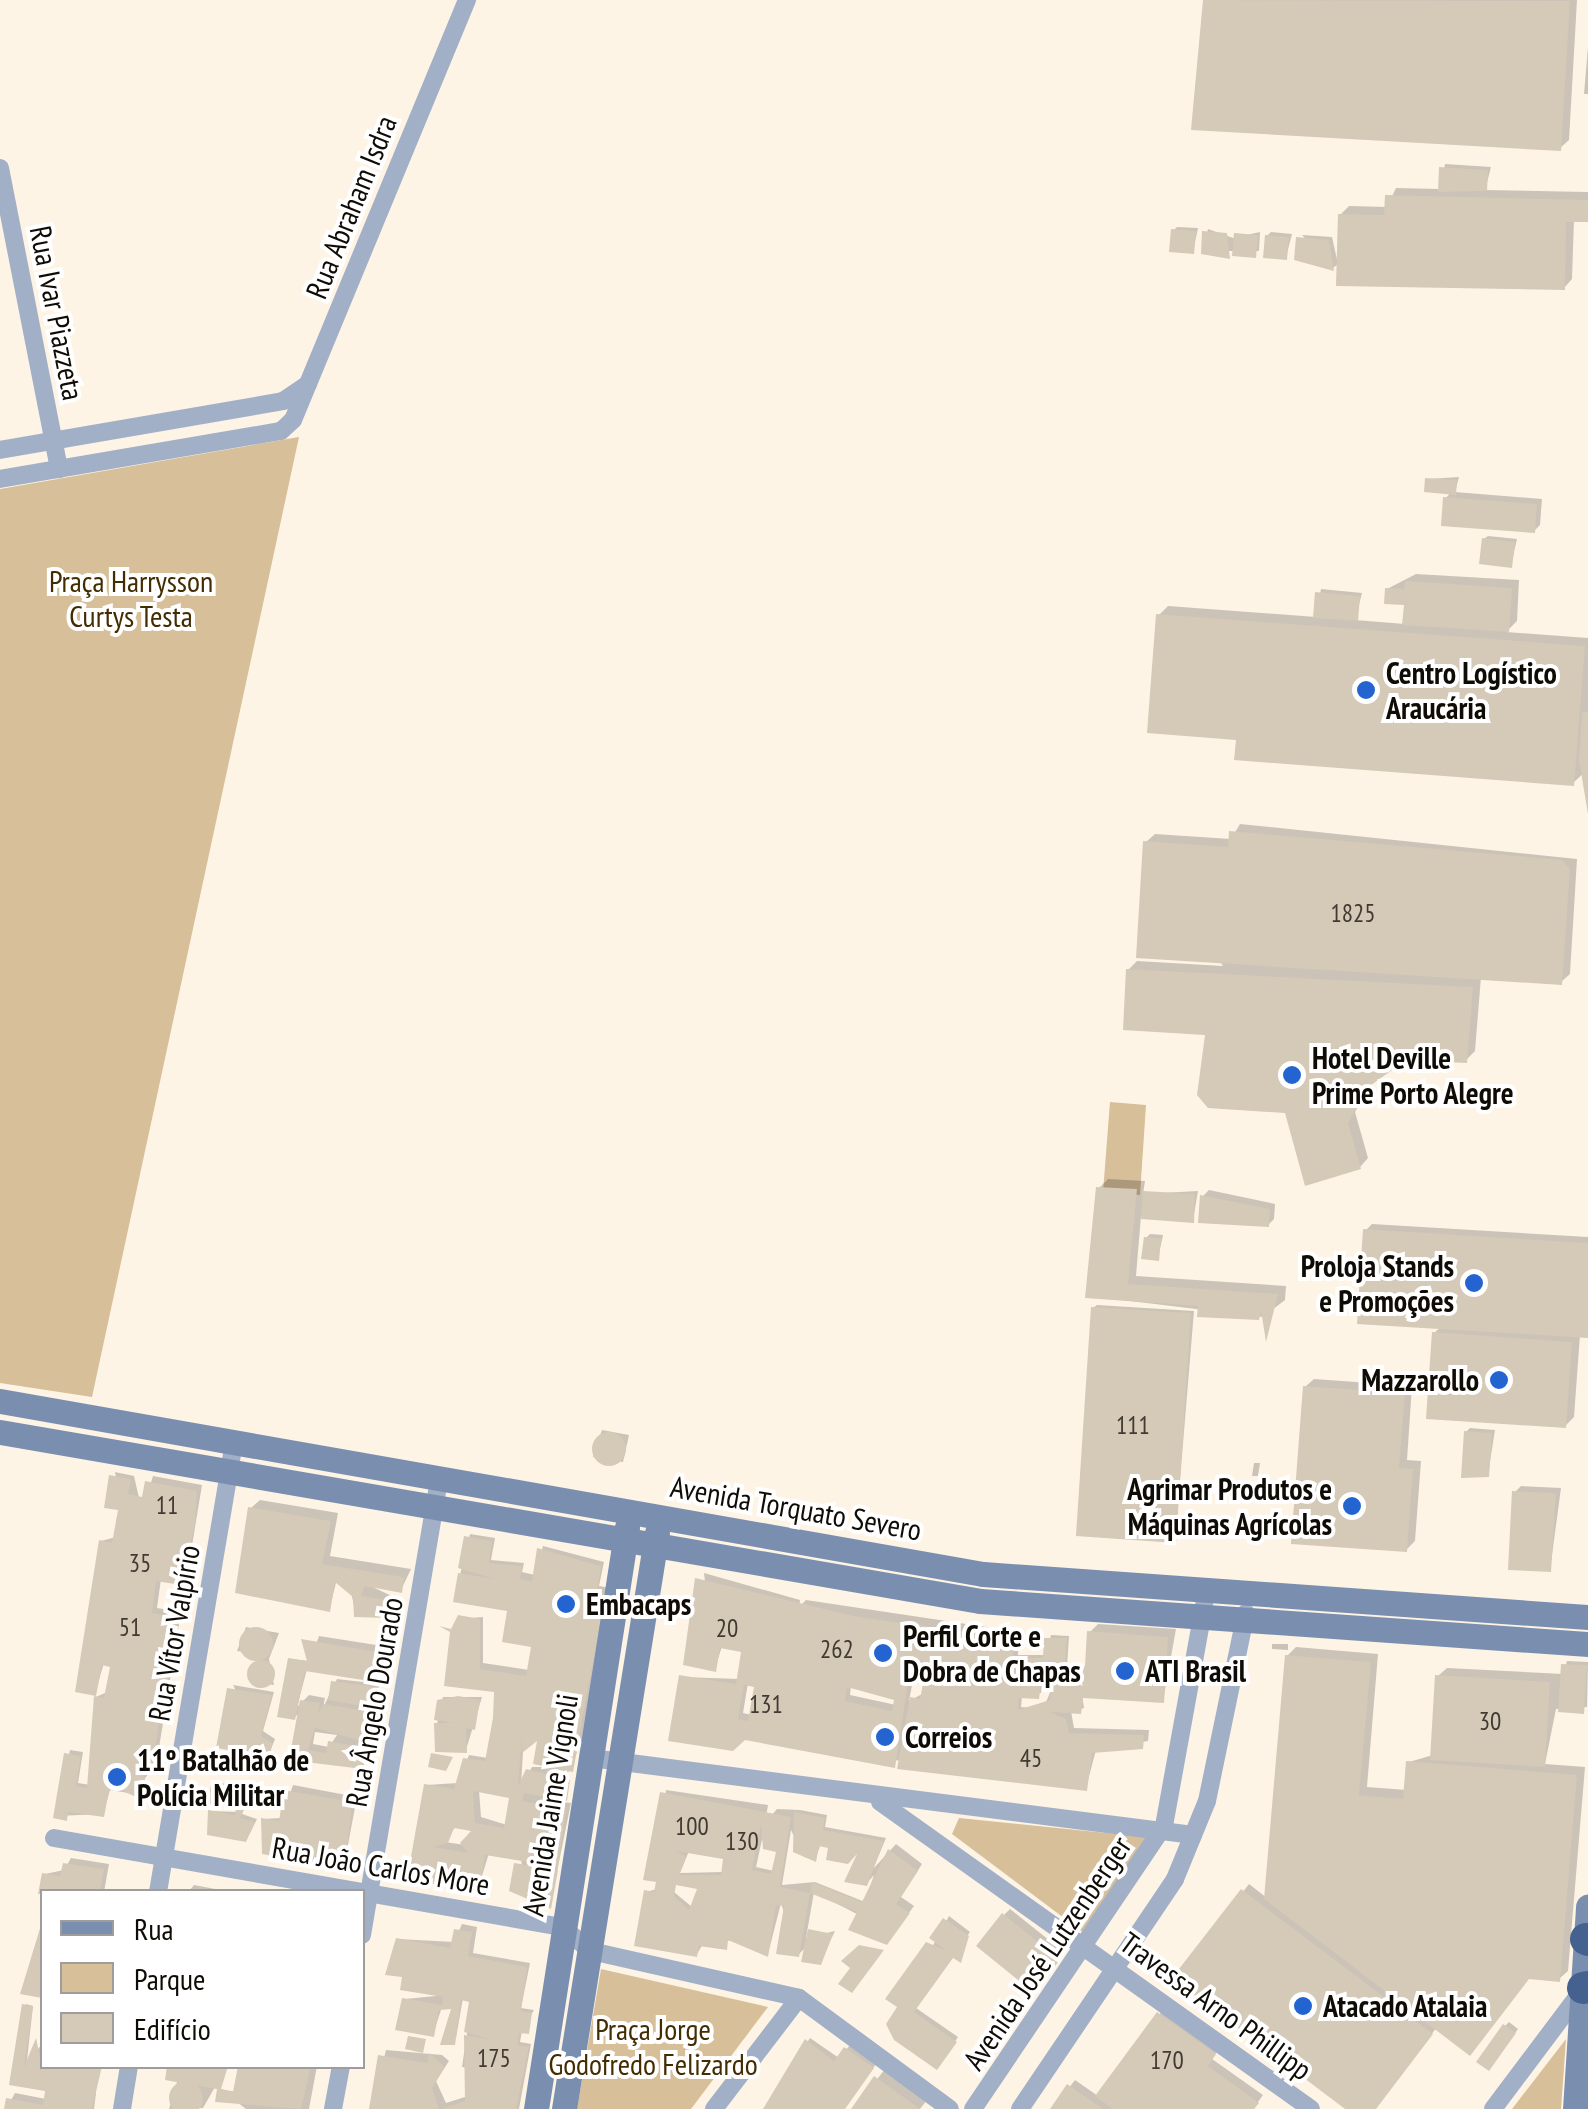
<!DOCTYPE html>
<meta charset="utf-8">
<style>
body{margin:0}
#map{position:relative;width:1588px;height:2109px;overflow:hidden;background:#fef4e5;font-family:"PT Sans Narrow",sans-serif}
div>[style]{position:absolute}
.green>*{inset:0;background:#d7bf9a}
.shadow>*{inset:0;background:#0003}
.building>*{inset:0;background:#d5c9b7}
.round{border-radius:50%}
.street>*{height:18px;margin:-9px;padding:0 9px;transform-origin:9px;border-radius:9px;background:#a2b0c7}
.secondary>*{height:25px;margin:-12.5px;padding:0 12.5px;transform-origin:12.5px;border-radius:12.5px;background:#7a8fb0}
.highway>*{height:32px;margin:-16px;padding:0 16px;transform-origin:16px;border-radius:16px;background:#45618f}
.dots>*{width:28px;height:28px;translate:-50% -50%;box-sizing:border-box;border:5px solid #fff;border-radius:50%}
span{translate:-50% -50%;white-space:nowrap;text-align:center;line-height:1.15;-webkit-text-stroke:8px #fff;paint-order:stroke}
.number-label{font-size:25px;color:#403a32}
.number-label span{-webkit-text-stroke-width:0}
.street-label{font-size:30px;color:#0f0b05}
.park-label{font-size:30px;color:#432c00}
.poi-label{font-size:30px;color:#0f0b05;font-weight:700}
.left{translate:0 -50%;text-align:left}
.right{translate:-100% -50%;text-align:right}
.legend{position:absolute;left:40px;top:1889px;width:325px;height:180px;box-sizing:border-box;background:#fff;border:2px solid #9f9d9b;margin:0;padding:12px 18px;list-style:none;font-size:30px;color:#0f0b05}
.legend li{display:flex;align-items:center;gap:20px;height:50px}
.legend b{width:50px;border:2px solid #9f9d9b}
</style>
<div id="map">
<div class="green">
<div style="clip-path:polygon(299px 437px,92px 1397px,0 1383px,0 489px)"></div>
<div style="clip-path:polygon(1110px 1102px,1146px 1105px,1140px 1195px,1103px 1192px)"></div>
<div style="clip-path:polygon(959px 1818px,1155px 1838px,1088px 1936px,952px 1834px)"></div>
<div style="clip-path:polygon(601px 1969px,768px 2007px,691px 2109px,577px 2109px)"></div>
<div style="clip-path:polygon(1566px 2039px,1561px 2109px,1512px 2109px)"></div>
</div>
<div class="shadow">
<div style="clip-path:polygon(1206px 0,1577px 0,1569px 140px,1560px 148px,1193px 127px)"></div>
<div style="clip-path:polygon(1588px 47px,1588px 94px,1584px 94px)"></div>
<div style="clip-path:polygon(1445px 164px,1491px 167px,1485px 190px,1588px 192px,1588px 220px,1574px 219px,1572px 279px,1564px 288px,1340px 215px,1349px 206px,1387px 207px,1396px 188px,1440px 189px)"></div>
<div style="clip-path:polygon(1177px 227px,1198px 228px,1193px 251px,1173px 231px)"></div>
<div style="clip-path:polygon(1208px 229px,1233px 238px,1260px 232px,1259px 251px,1203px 251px)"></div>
<div style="clip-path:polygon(1271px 232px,1292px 234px,1286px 257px,1267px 236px)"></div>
<div style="clip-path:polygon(1302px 235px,1332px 237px,1338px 264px,1333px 268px)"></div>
<div style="clip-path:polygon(1459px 477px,1455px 492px,1542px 499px,1540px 525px,1534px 531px,1446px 498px,1451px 492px,1428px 479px)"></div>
<div style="clip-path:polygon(1488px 536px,1517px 539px,1511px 565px,1484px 539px)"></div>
<div style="clip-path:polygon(1416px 574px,1519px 580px,1517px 621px,1506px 632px,1588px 638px,1588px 811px,1587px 770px,1573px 783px,1239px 738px,1159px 615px,1168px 606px,1316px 617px,1321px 589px,1362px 593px,1355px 620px,1405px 624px,1406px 603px,1387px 589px)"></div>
<div style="clip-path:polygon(1240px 824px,1577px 859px,1570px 974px,1561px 982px,1481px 977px,1475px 1051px,1466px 1060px,1405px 1058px,1373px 1081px,1355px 1112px,1368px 1158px,1360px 1167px,1128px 970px,1137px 961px,1223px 966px,1146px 842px,1155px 834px,1231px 839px)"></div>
<div style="clip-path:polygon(1108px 1179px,1145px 1181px,1143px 1194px,1198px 1191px,1193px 1220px,1141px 1216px,1136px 1276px,1286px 1286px,1285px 1300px,1263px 1317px,1088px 1296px,1099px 1188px)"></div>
<div style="clip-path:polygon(1209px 1190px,1275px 1204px,1274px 1219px,1268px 1225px,1203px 1196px)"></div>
<div style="clip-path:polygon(1372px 1224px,1588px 1237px,1588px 1336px,1580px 1335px,1574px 1417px,1565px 1426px,1434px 1333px,1441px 1327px,1366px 1230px)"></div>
<div style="clip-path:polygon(1150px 1234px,1163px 1235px,1158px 1258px,1146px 1238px)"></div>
<div style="clip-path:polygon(1097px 1305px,1194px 1311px,1175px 1540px,1093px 1308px)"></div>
<div style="clip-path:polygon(1314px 1379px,1412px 1386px,1407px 1460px,1421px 1461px,1415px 1541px,1406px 1550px,1305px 1387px)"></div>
<div style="clip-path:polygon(1470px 1428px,1495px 1430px,1488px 1474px,1466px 1432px)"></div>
<div style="clip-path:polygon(602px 1430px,629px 1435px,623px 1462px,593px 1457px)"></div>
<div style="clip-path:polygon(1254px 1463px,1260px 1463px,1258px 1476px,1252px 1476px)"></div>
<div style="clip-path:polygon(115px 1472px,134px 1476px,142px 1511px,153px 1476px,202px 1485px,187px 1576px,161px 1579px,157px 1608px,181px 1612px,157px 1760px,135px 1794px,110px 1790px,103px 1814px,56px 1816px,70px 1750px,83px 1752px,78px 1783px,90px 1785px,96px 1697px,107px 1692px,113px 1665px,104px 1663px,95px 1693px,101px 1541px,116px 1537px,121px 1508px)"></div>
<div style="clip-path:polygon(1521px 1486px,1561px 1488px,1550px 1570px,1515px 1492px)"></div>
<div style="clip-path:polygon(260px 1500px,338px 1513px,330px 1556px,411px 1569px,401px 1590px,368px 1585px,392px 1596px,391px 1612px,356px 1614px,349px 1584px,337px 1579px,329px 1610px,251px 1508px)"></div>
<div style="clip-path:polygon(evenodd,470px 1534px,495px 1538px,491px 1560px,524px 1563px,522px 1572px,535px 1575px,543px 1546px,604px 1562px,599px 1586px,611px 1588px,583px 1738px,567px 1775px,563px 1802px,571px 1803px,550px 1906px,527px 1902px,521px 1859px,489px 1853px,478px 1889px,410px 1877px,426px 1785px,458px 1783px,469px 1755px,488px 1758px,497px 1690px,446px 1683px,459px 1619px,483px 1617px,483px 1663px,529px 1670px,534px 1645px,510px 1609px,460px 1575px,470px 1534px,524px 1736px,540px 1739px,536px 1763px,547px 1767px,532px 1767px,521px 1785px,524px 1736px,470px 1534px,479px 1790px,512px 1796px,507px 1825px,481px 1817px,479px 1790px,470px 1534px,456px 1826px,475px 1829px,465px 1845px,445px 1842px,456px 1826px)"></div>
<div style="clip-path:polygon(evenodd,704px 1573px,800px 1600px,799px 1607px,806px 1600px,1019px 1632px,1018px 1655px,1046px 1655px,1051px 1635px,1069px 1636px,1067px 1667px,1045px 1665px,1041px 1693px,1022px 1696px,1021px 1707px,1043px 1709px,1058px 1674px,1079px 1676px,1084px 1708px,1071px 1711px,1074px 1728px,1149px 1730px,1148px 1741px,1096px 1750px,1086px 1788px,744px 1738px,682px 1677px,739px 1679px,744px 1650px,722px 1646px,715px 1669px,704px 1573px,763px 1679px,752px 1715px,743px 1713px,748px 1683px,763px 1679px,704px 1573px,913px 1680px,925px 1682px,924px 1693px,909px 1701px,913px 1680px,704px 1573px,851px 1686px,897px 1698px,896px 1705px,850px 1695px,851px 1686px)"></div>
<div style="clip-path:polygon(1098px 1624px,1176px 1629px,1163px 1701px,1090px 1632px)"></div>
<div style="clip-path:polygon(246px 1627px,279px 1633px,269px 1659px,274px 1685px,249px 1681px,259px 1654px,237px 1651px)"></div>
<div style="clip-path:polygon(evenodd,319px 1636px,389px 1647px,371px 1683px,379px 1684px,377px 1706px,362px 1767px,292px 1758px,301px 1711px,294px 1718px,290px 1659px,310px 1661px,319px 1636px,307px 1669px,364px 1677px,363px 1682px,337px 1679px,323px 1708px,325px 1698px,309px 1695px,297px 1707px,307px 1669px,319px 1636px,315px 1732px,337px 1735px,329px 1747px,313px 1744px,315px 1732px)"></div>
<div style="clip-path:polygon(1272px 1644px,1288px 1644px,1288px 1650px,1272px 1649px)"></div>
<div style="clip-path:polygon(1296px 1647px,1378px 1654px,1367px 1787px,1407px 1790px,1409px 1762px,1433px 1755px,1438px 1676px,1447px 1668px,1563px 1674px,1567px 1661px,1588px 1662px,1587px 1707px,1556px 1709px,1545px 1764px,1585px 1767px,1568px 1971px,1559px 1979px,1530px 1977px,1437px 2027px,1374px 2109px,1350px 2109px,1176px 1978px,1249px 1884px,1267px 1898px,1287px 1656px)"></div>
<div style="clip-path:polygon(233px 1685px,274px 1692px,263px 1731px,275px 1739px,269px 1754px)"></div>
<div style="clip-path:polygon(443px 1697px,482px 1697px,466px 1750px,437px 1724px)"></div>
<div style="clip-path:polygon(217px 1782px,252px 1790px,242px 1814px,257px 1819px,249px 1835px,210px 1811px,238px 1812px)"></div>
<div style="clip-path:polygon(293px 1785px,357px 1797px,344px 1866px,263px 1819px,282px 1818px)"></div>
<div style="clip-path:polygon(evenodd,666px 1790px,768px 1805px,765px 1823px,777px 1809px,800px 1810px,827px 1815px,825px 1827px,886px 1838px,873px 1869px,896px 1844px,922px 1864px,901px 1897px,914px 1906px,894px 1933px,814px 1892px,806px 1938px,835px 1931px,820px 1962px,806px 1947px,798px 1955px,781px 1903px,768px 1954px,734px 1940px,703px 1944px,697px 1954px,646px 1892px,657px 1889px,666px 1790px,791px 1830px,804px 1857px,815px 1859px,821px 1844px,861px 1852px,866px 1884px,874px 1875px,865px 1902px,815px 1882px,782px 1885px,791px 1830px,666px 1790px,763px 1835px,778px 1850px,774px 1871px,756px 1867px,763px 1835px,666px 1790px,689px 1851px,726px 1857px,723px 1872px,680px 1873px,689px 1851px,666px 1790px,680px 1867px,678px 1883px,700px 1887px,692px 1907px,668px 1887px,680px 1867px)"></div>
<div style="clip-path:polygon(71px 1858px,109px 1864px,104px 1892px,41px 1892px,45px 1874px,64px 1870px)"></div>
<div style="clip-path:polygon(194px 1885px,231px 1892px,188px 1892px)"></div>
<div style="clip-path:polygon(1010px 1909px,1064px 1952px,1039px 1983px,1004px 1915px)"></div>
<div style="clip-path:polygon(949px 1916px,970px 1932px,916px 2008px,958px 2037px,940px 2063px,900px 2006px)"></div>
<div style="clip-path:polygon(42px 1922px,42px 1995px,23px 1992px)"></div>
<div style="clip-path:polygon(462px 1924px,477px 1927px,473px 1953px,530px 1963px,521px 2008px,534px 2010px,522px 2031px,520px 2042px,531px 2044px,519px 2109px,371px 2109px,386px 2050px,442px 2055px,449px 2061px,436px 2081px,446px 2103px,468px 2096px,475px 2069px,462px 2067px,472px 2000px,463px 1998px,456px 2038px,454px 2006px,442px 2007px,433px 2034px,405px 1999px,446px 1995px,405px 1975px,398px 1939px,454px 1942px)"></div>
<div style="clip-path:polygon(26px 2004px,33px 2006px,26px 2069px,42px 2043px,42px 2066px,96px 2093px,94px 2109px,6px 2109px,15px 2093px,46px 2099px,51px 2090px,12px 2083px)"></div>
<div style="clip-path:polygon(1165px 2007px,1220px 2047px,1212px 2059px,1263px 2095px,1253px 2109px,1053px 2109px,1075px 2080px,1098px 2096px)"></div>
<div style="clip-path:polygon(1509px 2022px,1518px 2029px,1492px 2064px,1505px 2026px)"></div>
<div style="clip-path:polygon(810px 2038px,839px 2058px,850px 2045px,876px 2064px,844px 2109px,764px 2109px)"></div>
<div style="clip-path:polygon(227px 2066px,203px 2108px,169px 2109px,178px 2079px)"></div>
<div style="clip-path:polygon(240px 2066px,317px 2066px,309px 2109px,246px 2109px,220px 2089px,236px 2092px)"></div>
<div style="clip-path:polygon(885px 2069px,927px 2100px,920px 2109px,854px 2109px)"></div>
</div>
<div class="building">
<div style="clip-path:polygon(1203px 0,1570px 1px,1561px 151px,1191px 130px)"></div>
<div style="clip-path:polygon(1439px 167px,1488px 170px,1487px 191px,1438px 192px)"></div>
<div style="clip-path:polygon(1385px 195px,1588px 200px,1588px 222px,1566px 222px,1565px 290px,1336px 286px,1338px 214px,1384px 215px)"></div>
<div style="clip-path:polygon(1171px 229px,1196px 231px,1194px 254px,1169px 252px)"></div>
<div style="clip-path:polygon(1202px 231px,1227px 233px,1230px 259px,1201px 254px)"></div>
<div style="clip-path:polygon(1234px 233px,1258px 235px,1256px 258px,1232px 256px)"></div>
<div style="clip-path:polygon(1265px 235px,1289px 237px,1287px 260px,1263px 258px)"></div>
<div style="clip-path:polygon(1296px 237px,1329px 240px,1334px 271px,1294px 260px)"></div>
<div style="clip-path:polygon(1425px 478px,1457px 480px,1456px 495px,1424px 492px)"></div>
<div style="clip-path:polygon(1443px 497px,1537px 504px,1535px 533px,1441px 526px)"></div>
<div style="clip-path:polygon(1482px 538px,1515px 542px,1512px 568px,1479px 564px)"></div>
<div style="clip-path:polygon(1405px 581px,1512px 588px,1509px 632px,1402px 625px,1404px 605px,1384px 604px,1385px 588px,1404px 589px)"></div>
<div style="clip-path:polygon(1315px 592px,1360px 596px,1358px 621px,1313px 618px)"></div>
<div style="clip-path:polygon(1156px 614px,1585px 646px,1574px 786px,1234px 760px,1236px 740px,1147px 733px)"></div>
<div style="clip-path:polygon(1582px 712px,1588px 712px,1588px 814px,1579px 760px)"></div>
<div style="clip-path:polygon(1229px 831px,1562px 860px,1570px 869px,1562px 985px,1136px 958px,1143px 841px,1228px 847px)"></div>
<div style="clip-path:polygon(1126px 969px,1473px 987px,1467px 1063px,1406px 1060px,1367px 1088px,1348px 1123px,1361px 1169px,1305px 1186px,1285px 1113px,1208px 1108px,1197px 1095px,1205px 1035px,1123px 1030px)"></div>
<div style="clip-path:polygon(1096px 1187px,1137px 1189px,1128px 1284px,1278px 1294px,1266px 1342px,1261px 1310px,1259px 1320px,1197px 1317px,1198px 1306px,1085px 1298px)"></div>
<div style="clip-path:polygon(1143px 1191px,1195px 1194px,1194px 1223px,1141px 1219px)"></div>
<div style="clip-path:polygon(1200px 1195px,1270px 1209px,1269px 1227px,1198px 1223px)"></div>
<div style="clip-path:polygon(1363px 1229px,1588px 1243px,1588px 1338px,1357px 1324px)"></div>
<div style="clip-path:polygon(1144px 1237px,1161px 1238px,1159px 1261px,1141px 1259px)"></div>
<div style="clip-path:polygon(1091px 1307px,1191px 1313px,1176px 1543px,1076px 1536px)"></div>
<div style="clip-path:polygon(1432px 1332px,1572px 1342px,1566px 1428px,1426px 1419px)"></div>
<div style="clip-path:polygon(1303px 1386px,1405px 1393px,1399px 1468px,1413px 1469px,1407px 1552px,1291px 1544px)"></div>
<div style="clip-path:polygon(1464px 1431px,1492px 1433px,1489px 1477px,1461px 1478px)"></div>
<div class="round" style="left:592px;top:1432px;width:34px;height:34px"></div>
<div style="clip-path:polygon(109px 1475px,131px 1479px,128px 1494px,142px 1497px,145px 1481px,197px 1491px,195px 1524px,181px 1585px,156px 1581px,152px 1613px,176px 1617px,152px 1768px,141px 1767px,147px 1786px,138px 1785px,136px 1797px,110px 1785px,104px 1817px,68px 1812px,67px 1821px,53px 1818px,64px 1753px,81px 1756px,76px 1786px,87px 1788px,94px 1696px,104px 1698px,110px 1667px,102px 1665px,96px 1696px,75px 1692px,99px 1540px,112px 1543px,118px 1510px,104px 1508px)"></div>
<div style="clip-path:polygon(1512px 1491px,1556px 1493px,1551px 1572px,1508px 1570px)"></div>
<div style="clip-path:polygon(248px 1507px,331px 1521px,322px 1564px,404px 1577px,402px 1593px,365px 1586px,361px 1596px,389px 1600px,389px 1618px,354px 1617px,353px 1597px,335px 1582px,330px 1612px,235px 1593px)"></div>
<div style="clip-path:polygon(evenodd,464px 1536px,492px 1541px,489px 1563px,522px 1566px,520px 1579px,532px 1581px,537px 1548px,601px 1566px,597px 1592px,606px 1593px,577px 1747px,560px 1744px,577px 1750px,573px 1772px,533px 1764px,537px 1741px,522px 1753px,522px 1738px,518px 1786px,526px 1769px,570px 1780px,567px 1801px,524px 1793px,522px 1801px,566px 1809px,558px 1867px,485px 1855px,479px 1892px,407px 1879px,424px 1784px,454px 1789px,463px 1758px,485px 1761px,493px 1718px,494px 1692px,444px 1686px,450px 1632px,439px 1626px,451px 1629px,458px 1615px,480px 1619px,480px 1669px,526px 1676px,531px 1647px,502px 1642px,507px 1611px,453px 1602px,458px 1573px,494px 1579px,458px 1568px,464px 1536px,473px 1791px,509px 1798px,504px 1828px,475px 1823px,473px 1791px,464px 1536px,454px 1828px,471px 1831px,460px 1843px,468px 1853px,433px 1847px,448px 1843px,454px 1828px)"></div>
<div style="clip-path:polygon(evenodd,695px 1578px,858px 1617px,1014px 1638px,1013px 1658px,1043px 1658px,1044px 1638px,1067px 1638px,1064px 1673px,1043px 1667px,1039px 1699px,1019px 1698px,1018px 1710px,1050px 1700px,1052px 1677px,1083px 1686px,1075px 1664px,1085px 1666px,1087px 1631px,1168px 1637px,1164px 1703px,1083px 1698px,1081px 1714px,1050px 1712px,1066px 1719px,1069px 1733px,1144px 1735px,1143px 1749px,1092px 1753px,1087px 1791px,897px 1769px,910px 1697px,920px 1699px,923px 1684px,908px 1682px,895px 1768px,745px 1740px,733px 1751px,668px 1741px,679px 1675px,736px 1684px,741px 1652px,720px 1648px,716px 1672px,683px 1665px,695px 1578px,744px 1685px,754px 1687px,748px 1721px,738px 1719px,744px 1685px,695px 1578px,847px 1687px,894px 1700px,892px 1711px,845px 1701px,847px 1687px)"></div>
<div class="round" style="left:239px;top:1627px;width:34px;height:34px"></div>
<div style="clip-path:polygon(301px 1639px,384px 1653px,376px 1682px,305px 1671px,295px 1720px,277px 1717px,288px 1658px,307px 1661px)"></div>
<div style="clip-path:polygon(1285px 1655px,1371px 1662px,1359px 1795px,1403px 1799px,1406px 1761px,1577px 1775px,1560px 1982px,1529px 1979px,1470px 2056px,1264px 1899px)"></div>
<div class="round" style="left:247px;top:1660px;width:28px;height:28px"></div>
<div style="clip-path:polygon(1561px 1664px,1587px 1665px,1584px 1714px,1558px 1712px)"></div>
<div style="clip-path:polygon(1435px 1675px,1550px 1682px,1545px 1767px,1430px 1760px)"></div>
<div style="clip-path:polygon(331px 1681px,377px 1687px,373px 1708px,328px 1700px)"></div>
<div style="clip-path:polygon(227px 1688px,272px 1695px,261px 1736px,272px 1743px,270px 1757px,216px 1748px)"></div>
<div style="clip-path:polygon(458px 1696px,480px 1700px,475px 1730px,466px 1728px,467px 1753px,435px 1752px,434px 1723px,453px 1723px,434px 1720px,437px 1700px)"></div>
<div style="clip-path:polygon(300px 1700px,320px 1703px,318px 1714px,323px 1704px,372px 1712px,368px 1743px,315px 1728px,308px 1750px,326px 1753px,328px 1741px,367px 1748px,363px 1769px,289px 1760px)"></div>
<div style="clip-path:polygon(431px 1753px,453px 1757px,446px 1771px,428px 1767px)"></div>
<div style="clip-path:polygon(211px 1785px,251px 1794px,240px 1818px,255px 1822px,246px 1842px,207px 1835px,208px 1810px,235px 1815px,236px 1808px,207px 1803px)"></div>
<div style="clip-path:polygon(263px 1786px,278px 1789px,275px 1809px,260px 1807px)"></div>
<div style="clip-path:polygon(284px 1790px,352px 1802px,345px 1869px,262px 1854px,261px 1818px,279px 1821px)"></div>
<div style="clip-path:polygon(evenodd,660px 1792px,791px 1817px,780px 1887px,810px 1893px,799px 1957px,776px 1954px,784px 1906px,776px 1905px,768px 1957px,728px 1940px,727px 1950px,699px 1946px,697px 1957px,634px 1946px,644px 1890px,654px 1892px,656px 1882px,643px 1880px,660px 1792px,761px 1824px,763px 1849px,776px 1852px,771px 1874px,752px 1870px,761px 1824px,660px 1792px,676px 1851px,723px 1859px,721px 1875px,679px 1875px,686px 1856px,676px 1851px,660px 1792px,676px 1885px,697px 1889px,689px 1910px,674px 1896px,676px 1885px)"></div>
<div style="clip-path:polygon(794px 1812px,825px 1818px,823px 1830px,884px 1841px,867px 1886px,844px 1882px,857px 1854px,848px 1864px,826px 1860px,828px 1848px,819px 1846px,816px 1862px,793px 1852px)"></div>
<div style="clip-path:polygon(888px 1849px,918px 1871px,896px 1904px,910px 1913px,887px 1945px,848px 1930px,857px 1912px,810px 1893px,812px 1882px,862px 1902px)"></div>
<div style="clip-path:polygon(63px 1863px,104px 1869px,100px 1892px,38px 1894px,42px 1873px,60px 1876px)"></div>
<div style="clip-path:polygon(514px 1863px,558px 1870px,551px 1909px,509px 1891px)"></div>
<div style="clip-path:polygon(1241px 1889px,1433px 2034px,1376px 2109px,1345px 2109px,1172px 1978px)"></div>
<div style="clip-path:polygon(1002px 1913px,1060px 1960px,1033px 1992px,976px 1946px)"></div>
<div style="clip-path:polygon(943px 1918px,969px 1936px,961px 1963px,953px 1958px,914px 2012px,957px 2042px,937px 2070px,894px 2040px,886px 2024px,897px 2007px,885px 1999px,926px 1942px,947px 1951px,929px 1938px)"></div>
<div style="clip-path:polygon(42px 1922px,42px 1998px,20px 1994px)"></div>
<div style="clip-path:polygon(454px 1929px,472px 1932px,468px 1956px,527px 1967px,521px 2011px,532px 2013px,529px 2034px,519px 2033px,518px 2045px,529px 2047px,516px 2109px,442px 2109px,465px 2101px,464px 2035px,493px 2040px,464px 2032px,469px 2002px,461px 2000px,455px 2045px,440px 2045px,451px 2009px,439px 2010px,434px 2037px,395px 2030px,402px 1998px,442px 2005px,443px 1997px,400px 1990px,402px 1977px,385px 1975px,396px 1938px,450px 1948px)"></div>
<div style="clip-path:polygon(808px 1929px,833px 1934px,821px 1965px,801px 1962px)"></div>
<div style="clip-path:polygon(859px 1945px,884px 1950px,852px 1993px,838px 1984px,850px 1968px,841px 1961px)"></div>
<div style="clip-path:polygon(22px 2004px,33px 2006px,24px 2067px,36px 2038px,42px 2066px,102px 2066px,92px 2109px,4px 2109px,6px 2098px,43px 2105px,45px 2091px,9px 2085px)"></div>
<div style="clip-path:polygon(1157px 2012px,1216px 2054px,1208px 2066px,1259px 2103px,1254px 2109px,1113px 2109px,1095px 2096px)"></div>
<div style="clip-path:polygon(1503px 2024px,1516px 2033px,1489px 2071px,1476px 2062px)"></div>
<div style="clip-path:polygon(408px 2036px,426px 2039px,423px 2053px,405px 2049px)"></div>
<div style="clip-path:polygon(805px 2039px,834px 2061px,844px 2047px,874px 2068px,845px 2109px,763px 2109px)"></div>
<div style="clip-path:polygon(429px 2053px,445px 2067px,432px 2088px,439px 2109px,369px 2109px,378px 2055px,427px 2063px)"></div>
<div style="clip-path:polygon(167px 2066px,228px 2066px,221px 2089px,233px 2092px,238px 2066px,311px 2066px,301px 2109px,215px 2102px,217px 2089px,165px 2080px)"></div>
<div style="clip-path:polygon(874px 2076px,920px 2109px,851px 2109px)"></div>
<div class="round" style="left:169px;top:2081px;width:34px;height:34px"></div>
<div style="clip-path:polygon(1067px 2084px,1103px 2109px,1050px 2109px)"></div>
</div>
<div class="street">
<div style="left:0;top:168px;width:307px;rotate:78.9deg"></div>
<div style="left:0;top:450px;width:287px;rotate:-9.8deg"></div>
<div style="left:283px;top:401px;width:30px;rotate:-34deg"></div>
<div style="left:0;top:479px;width:285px;rotate:-9.7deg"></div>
<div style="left:281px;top:431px;width:16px;rotate:-43deg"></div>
<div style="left:293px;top:420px;width:455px;rotate:-67.5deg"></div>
<div style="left:591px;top:1758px;width:607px;rotate:7.29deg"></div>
<div style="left:880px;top:1802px;width:529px;rotate:35.46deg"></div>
<div style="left:54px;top:1838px;width:516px;rotate:9.94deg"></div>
<div style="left:562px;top:1927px;width:38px;rotate:40deg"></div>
<div style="left:591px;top:1951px;width:213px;rotate:12.7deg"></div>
<div style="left:799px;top:1998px;width:187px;rotate:36.3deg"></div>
<div style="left:158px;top:1892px;width:455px;rotate:-80.4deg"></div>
<div style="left:362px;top:1935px;width:463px;rotate:-80.4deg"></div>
<div style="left:122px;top:2109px;width:44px;rotate:-80.8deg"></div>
<div style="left:333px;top:2109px;width:44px;rotate:-79.5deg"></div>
<div style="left:714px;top:2109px;width:140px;rotate:-52.6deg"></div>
<div style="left:973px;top:2109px;width:341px;rotate:-56deg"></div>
<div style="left:1164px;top:1826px;width:225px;rotate:-79.7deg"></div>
<div style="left:1020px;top:2109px;width:277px;rotate:-56deg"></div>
<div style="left:1175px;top:1879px;width:84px;rotate:-67.7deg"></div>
<div style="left:1207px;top:1801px;width:192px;rotate:-78.3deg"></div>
<div style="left:1493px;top:2109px;width:150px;rotate:-53.1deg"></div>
</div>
<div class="secondary">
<div style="left:0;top:1401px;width:998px;rotate:9.98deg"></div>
<div style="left:983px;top:1574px;width:607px;rotate:4.07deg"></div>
<div style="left:0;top:1432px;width:994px;rotate:9.78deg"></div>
<div style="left:980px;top:1601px;width:610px;rotate:4.05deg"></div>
<div style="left:536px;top:2109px;width:589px;rotate:-81.11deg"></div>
<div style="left:564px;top:2109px;width:584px;rotate:-80.84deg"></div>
<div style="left:1575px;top:2109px;width:203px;rotate:-86.3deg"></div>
</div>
<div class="highway">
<div style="left:1586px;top:1939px;width:2px;rotate:27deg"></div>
<div style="left:1583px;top:1988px;width:5px;rotate:-11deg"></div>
</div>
<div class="dots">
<div style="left:1366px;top:690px;background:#2364d1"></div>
<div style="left:1292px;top:1075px;background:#2364d1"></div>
<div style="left:1474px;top:1283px;background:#2364d1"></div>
<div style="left:1499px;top:1380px;background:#2364d1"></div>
<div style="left:1352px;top:1506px;background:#2364d1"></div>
<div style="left:566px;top:1604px;background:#2364d1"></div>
<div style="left:883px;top:1653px;background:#2364d1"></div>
<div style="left:1125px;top:1671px;background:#2364d1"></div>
<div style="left:885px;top:1737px;background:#2364d1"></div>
<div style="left:117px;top:1777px;background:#2364d1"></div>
<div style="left:1303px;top:2006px;background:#2364d1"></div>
</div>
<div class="number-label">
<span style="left:1353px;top:913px">1825</span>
<span style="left:1133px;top:1425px">111</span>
<span style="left:167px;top:1505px">11</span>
<span style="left:140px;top:1563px">35</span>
<span style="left:130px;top:1627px">51</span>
<span style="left:727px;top:1628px">20</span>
<span style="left:837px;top:1649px">262</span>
<span style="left:766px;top:1704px">131</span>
<span style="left:1490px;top:1721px">30</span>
<span style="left:1031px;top:1758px">45</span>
<span style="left:692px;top:1826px">100</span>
<span style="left:742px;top:1841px">130</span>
<span style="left:494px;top:2058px">175</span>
<span style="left:1167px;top:2060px">170</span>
</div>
<div class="street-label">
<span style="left:351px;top:207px;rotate:-68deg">Rua Abraham Isdra</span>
<span style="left:57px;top:313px;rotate:79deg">Rua Ivar Piazzeta</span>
<span style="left:796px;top:1508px;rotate:10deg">Avenida Torquato Severo</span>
<span style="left:174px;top:1633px;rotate:-80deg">Rua Vítor Valpírio</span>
<span style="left:374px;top:1702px;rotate:-80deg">Rua Ângelo Dourado</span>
<span style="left:550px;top:1805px;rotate:-81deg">Avenida Jaime Vignoli</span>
<span style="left:381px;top:1866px;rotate:10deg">Rua João Carlos More</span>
<span style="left:1047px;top:1953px;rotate:-56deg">Avenida José Lutzenberger</span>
<span style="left:1216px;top:2006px;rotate:36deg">Travessa Arno Phillipp</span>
</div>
<div class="park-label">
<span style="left:131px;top:598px">Praça Harrysson<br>Curtys Testa</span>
<span style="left:653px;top:2046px">Praça Jorge<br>Godofredo Felizardo</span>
</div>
<div class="poi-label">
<span class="left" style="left:1386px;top:690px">Centro Logístico<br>Araucária</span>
<span class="left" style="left:1312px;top:1075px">Hotel Deville<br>Prime Porto Alegre</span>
<span class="right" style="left:1454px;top:1283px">Proloja Stands<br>e Promoções</span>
<span class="right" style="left:1479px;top:1380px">Mazzarollo</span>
<span class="right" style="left:1332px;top:1506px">Agrimar Produtos e<br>Máquinas Agrícolas</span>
<span class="left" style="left:586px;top:1604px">Embacaps</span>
<span class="left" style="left:903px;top:1653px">Perfil Corte e<br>Dobra de Chapas</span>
<span class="left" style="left:1145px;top:1671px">ATI Brasil</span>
<span class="left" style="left:905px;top:1737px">Correios</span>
<span class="left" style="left:137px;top:1777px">11º Batalhão de<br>Polícia Militar</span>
<span class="left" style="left:1323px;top:2006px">Atacado Atalaia</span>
</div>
<ul class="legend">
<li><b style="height:12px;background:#7a8fb0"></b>Rua</li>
<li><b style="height:28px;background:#d7bf9a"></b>Parque</li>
<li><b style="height:28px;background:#d5c9b7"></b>Edifício</li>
</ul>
</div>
